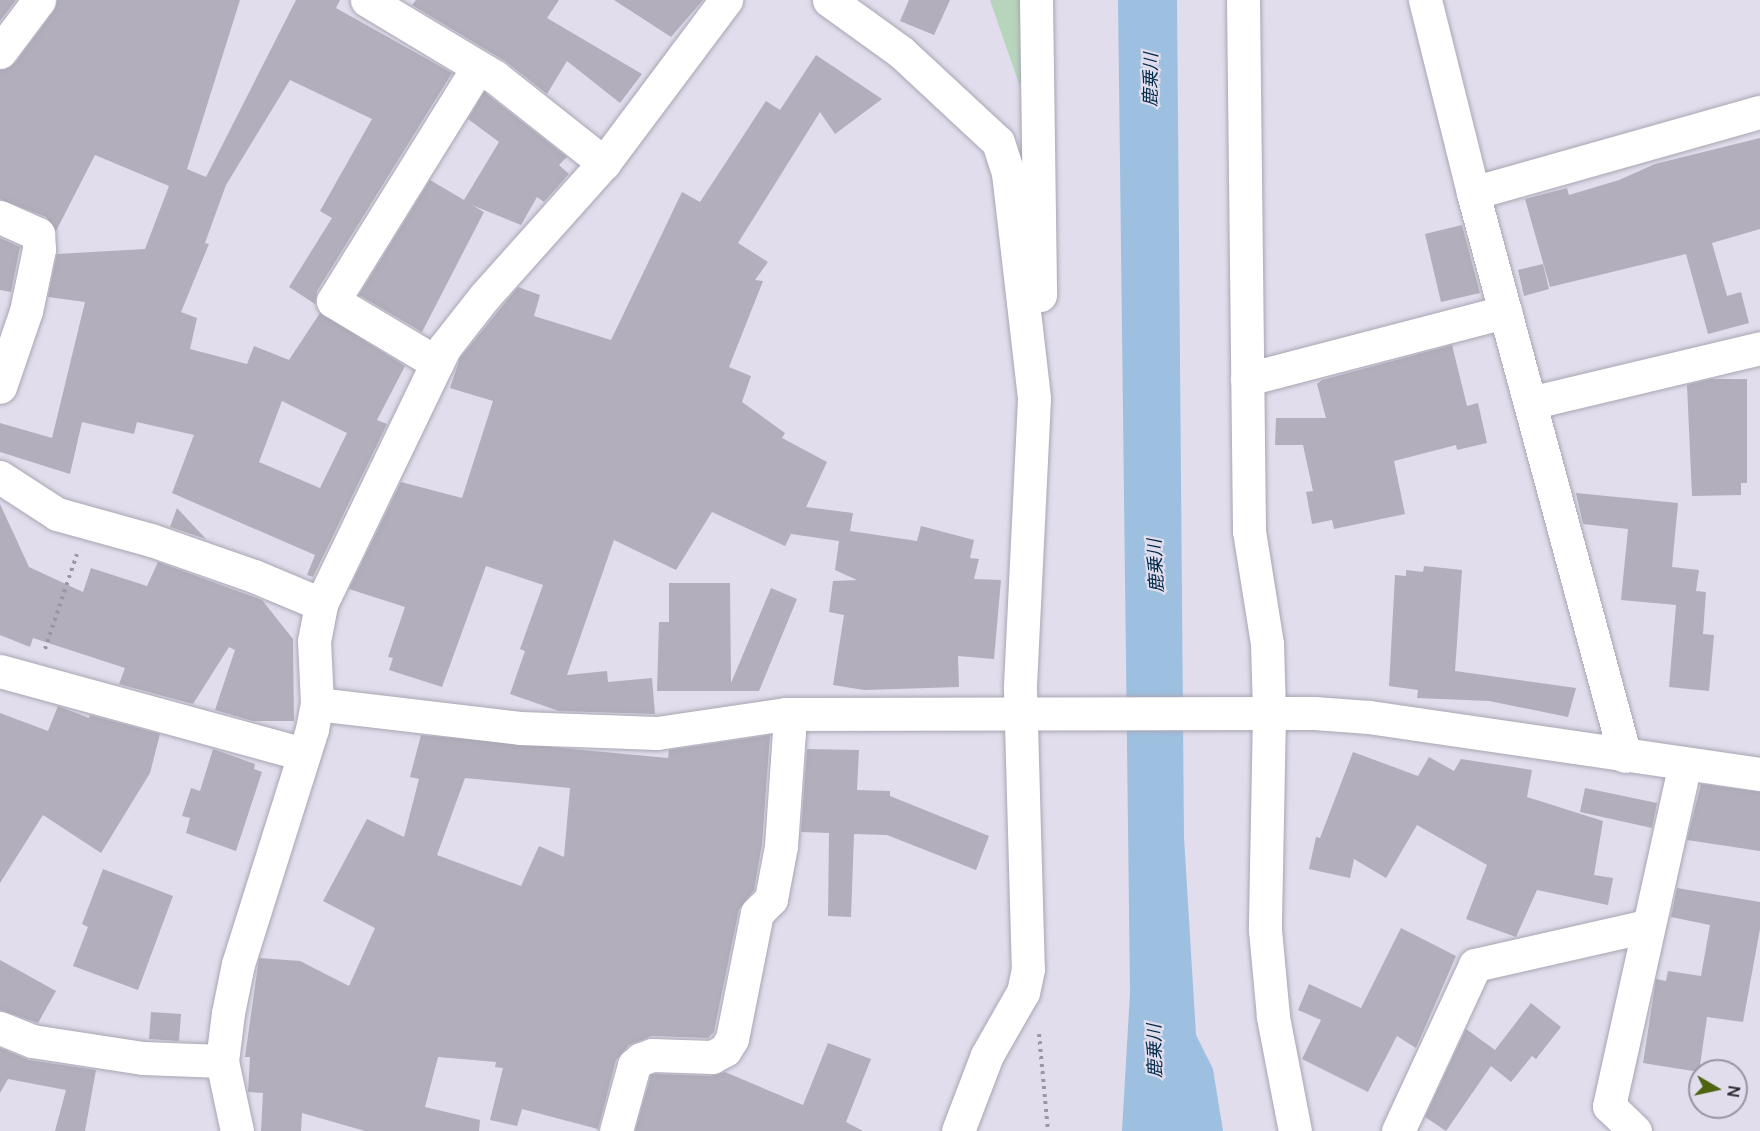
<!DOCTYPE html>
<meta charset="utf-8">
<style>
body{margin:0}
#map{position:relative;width:1760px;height:1131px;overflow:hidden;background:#e1ddec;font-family:Manrope,"Noto Sans JP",sans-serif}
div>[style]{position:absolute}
.green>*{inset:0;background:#b7d5bc}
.water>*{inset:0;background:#9dc0e0}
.building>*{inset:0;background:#b2aebc}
.path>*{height:4px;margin-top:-2px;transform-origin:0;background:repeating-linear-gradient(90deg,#9a96a2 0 3px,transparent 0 7.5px)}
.roads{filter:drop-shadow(0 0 2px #a9a5b2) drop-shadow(0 0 2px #a9a5b2)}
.minor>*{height:33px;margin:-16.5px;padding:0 16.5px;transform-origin:16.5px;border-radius:16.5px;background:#fff}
span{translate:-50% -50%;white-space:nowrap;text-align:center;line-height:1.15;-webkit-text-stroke:4.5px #e1ddec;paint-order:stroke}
.water-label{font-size:18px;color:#022b4b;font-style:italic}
.north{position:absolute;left:1688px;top:1059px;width:60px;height:60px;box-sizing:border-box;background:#e1ddec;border:2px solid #9895a0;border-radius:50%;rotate:99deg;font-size:16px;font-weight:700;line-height:24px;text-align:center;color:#2a282d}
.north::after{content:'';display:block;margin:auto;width:21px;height:27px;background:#4e6411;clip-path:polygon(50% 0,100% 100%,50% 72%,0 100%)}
</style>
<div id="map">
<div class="green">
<div style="clip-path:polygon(990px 0,1025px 0,1027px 82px,1019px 84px)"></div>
</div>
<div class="water">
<div style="clip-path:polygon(1118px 0,1177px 0,1184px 837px,1196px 1035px,1213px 1069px,1223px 1131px,1122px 1131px,1130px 993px)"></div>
</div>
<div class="building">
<div style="clip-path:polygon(0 0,16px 0,0 21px)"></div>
<div style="clip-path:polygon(evenodd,57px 0,240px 0,187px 169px,206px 177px,296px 0,340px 0,336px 8px,452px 73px,317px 291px,315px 304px,289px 287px,332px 218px,320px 211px,372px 119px,290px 80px,226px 185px,205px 243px,209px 244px,181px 312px,197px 318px,190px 349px,247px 364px,254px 346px,289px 360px,320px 313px,405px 366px,377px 420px,387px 424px,313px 577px,307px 575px,315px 555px,172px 493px,194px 435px,137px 422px,134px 434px,82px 422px,70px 474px,0 452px,0 423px,52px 438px,85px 302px,48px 297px,57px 254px,145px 249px,169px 186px,95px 155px,56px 231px,46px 217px,0 199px,0 70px,15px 63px,54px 11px,57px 0,282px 401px,347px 433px,320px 488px,259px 462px,282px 401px)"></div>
<div style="clip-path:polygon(416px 0,559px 0,547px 18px,642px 74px,620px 103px,567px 61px,547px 94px,505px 61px,412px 5px)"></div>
<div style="clip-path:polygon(614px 0,703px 0,671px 37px)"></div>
<div style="clip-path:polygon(909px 0,950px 0,934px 35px,900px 21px)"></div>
<div style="clip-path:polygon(816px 55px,882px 99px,835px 134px,820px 112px,738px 243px,768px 262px,755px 280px,763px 281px,729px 367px,751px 376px,742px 402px,785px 433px,782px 438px,827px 462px,806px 507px,853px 513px,850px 531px,917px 541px,921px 526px,974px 540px,970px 558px,979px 559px,974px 579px,1001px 580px,994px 659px,958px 656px,959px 687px,864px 690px,833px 685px,844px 615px,829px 612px,833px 581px,857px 580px,835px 570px,839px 541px,791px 534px,785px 546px,712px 512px,676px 570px,614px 540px,567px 675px,607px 671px,608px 682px,652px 678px,655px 714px,559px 711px,510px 694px,525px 651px,520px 649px,543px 585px,486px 566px,442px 687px,389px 670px,393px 658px,388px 657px,405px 607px,349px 589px,401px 482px,462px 498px,493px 401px,450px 388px,460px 358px,518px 287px,540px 295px,534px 316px,611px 340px,682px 192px,700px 202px,766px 101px,780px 110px)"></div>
<div style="clip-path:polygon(484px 92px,567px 157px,559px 165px,569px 174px,544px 202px,537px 197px,521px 225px,472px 205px,484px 212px,422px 332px,359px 295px,430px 180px,464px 200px,499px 142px,468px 119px)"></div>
<div style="clip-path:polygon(1760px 138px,1760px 229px,1712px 243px,1727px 296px,1741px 292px,1749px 323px,1708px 334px,1686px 254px,1550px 287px,1525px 199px,1567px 188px,1569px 195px,1619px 180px,1655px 164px)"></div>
<div style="clip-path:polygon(1462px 225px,1480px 293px,1441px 302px,1425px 234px)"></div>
<div style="clip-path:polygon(0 238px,20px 247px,11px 292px,0 290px)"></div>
<div style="clip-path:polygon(1543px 264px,1549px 289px,1524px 296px,1518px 270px)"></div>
<div style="clip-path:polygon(1452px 345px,1467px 406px,1478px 403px,1487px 443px,1457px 450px,1456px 445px,1394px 461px,1405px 514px,1334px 529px,1332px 520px,1312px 524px,1306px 492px,1313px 491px,1303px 445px,1275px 445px,1276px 418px,1326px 418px,1317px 384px,1322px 380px)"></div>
<div style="clip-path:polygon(1710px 379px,1747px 379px,1747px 483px,1741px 483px,1741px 495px,1692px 496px,1687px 385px)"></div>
<div style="clip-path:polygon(1576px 493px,1678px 503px,1672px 567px,1699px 570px,1696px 591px,1706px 592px,1703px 634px,1714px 635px,1709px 691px,1669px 687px,1676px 605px,1621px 600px,1628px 529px,1583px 524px)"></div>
<div style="clip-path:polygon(0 504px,29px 567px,83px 592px,91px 568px,147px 586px,158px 562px,262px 600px,293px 639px,294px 721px,253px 721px,215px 710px,235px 650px,229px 647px,193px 704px,119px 684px,125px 668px,33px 638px,30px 647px,0 635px)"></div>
<div style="clip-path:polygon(177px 508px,206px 539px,170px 527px)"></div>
<div style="clip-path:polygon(1424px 566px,1462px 570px,1455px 671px,1576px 688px,1568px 717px,1489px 701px,1417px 698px,1418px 690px,1389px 686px,1395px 575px,1406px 576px,1406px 570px,1423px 572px)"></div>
<div style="clip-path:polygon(669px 583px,730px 583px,731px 683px,771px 588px,797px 599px,759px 691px,657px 691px,659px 622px,669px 622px)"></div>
<div style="clip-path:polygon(58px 706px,89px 718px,90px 715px,160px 734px,150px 773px,101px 853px,43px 815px,0 883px,0 713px,48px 731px)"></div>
<div style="clip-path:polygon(evenodd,421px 735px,668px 758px,669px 750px,770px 735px,762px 844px,754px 890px,739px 909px,714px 1032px,708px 1038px,652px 1036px,629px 1045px,616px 1060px,598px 1129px,522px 1109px,517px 1126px,490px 1120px,503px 1068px,495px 1067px,496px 1062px,438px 1057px,425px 1107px,480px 1120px,479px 1131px,365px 1131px,302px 1113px,301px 1131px,261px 1131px,263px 1093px,248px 1092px,250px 1057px,245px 1057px,259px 958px,300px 961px,349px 986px,375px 928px,323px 901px,367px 819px,404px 837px,419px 779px,410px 777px,421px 735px,465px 778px,570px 788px,564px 857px,539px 846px,521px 886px,437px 855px,465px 778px)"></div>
<div style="clip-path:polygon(213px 749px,255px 764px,254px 769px,262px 772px,236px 851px,186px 833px,190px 818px,182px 816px,191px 788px,200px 791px)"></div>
<div style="clip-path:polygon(807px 749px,859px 750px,857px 790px,890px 791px,890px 796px,989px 836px,976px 870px,887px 835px,854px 834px,851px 917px,828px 916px,829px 833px,801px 832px)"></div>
<div style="clip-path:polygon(1353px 752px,1418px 776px,1429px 757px,1454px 771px,1461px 759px,1532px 770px,1527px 797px,1603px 821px,1594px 875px,1613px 878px,1608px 905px,1537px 890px,1516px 937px,1466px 919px,1487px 865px,1417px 825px,1386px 878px,1354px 859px,1350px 878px,1309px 869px,1316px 837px,1320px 838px)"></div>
<div style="clip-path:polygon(1701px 784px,1760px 792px,1760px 851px,1687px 840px)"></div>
<div style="clip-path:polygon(1585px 788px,1657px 803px,1652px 828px,1580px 812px)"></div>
<div style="clip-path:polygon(103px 869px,173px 896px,138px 990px,73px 966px,88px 927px,82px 924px)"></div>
<div style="clip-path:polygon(1677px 888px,1760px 902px,1760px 929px,1743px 1022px,1707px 1017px,1699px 1072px,1643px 1063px,1656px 979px,1666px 981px,1668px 971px,1701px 976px,1710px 925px,1671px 917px)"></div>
<div style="clip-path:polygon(1401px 928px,1456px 956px,1416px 1048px,1397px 1036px,1368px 1092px,1302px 1059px,1321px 1020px,1298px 1010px,1309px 984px,1361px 1008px)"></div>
<div style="clip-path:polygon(0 960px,56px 991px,38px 1023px,0 1010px)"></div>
<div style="clip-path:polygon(1531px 1003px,1561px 1027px,1536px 1059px,1532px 1056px,1511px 1082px,1491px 1066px,1446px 1131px,1425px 1117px,1466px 1029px,1495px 1050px)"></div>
<div style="clip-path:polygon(151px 1012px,181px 1014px,179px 1041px,149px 1039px)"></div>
<div style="clip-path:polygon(828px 1043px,871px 1059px,846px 1122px,863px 1131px,635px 1131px,651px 1075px,655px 1074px,711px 1076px,725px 1072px,803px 1105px)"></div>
<div style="clip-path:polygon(0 1048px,29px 1060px,96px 1070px,85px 1131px,55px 1131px,66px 1090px,8px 1079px,0 1093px)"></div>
</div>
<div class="path">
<div style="left:45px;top:649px;width:100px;rotate:-71.4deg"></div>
<div style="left:1039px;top:1034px;width:97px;rotate:84.7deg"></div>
</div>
<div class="roads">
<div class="minor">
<div style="left:367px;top:0;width:149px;rotate:31deg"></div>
<div style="left:495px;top:77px;width:139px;rotate:38.3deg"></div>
<div style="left:829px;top:0;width:89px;rotate:35.8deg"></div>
<div style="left:901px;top:52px;width:132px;rotate:42.9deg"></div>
<div style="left:998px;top:142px;width:33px;rotate:72deg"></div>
<div style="left:1008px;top:173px;width:227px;rotate:83.4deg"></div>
<div style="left:1034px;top:399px;width:289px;rotate:92.8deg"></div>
<div style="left:1020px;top:688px;width:281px;rotate:88.4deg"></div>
<div style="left:1028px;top:969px;width:24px;rotate:102deg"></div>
<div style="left:1023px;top:992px;width:73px;rotate:119.7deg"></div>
<div style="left:987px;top:1055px;width:81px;rotate:110.9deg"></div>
<div style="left:1036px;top:0;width:295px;rotate:89.2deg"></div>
<div style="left:1243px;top:0;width:531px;rotate:89.35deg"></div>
<div style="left:1249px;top:531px;width:114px;rotate:80.9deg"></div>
<div style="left:1267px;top:644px;width:69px;rotate:88.3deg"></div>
<div style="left:1269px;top:713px;width:217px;rotate:91.1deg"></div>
<div style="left:1265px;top:930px;width:87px;rotate:84.7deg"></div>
<div style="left:1273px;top:1017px;width:116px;rotate:79.1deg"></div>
<div style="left:1425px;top:0;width:199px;rotate:76deg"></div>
<div style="left:1473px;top:193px;width:583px;rotate:74.89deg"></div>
<div style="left:0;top:52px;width:65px;rotate:-53.1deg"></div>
<div style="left:1473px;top:193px;width:298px;rotate:-15.8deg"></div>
<div style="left:0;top:217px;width:42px;rotate:24.1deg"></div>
<div style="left:38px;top:234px;width:15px;rotate:86deg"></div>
<div style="left:39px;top:249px;width:63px;rotate:101.8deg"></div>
<div style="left:26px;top:311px;width:80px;rotate:108.9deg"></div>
<div style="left:437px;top:363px;width:121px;rotate:-149.2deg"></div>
<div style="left:333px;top:301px;width:275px;rotate:-58.2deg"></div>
<div style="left:1247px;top:379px;width:267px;rotate:-14.6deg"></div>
<div style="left:1530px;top:403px;width:236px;rotate:-13.4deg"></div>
<div style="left:0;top:477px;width:68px;rotate:33deg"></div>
<div style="left:57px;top:514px;width:98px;rotate:15.5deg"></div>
<div style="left:151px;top:540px;width:109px;rotate:19.3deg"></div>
<div style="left:254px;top:576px;width:73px;rotate:22.7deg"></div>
<div style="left:0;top:671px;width:315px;rotate:15.3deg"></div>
<div style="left:317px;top:704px;width:204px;rotate:6.7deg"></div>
<div style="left:520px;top:728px;width:137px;rotate:2.1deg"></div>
<div style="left:657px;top:733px;width:130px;rotate:-8.4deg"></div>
<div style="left:786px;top:714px;width:528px;rotate:-0.11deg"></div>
<div style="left:1314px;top:713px;width:55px;rotate:4.2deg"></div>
<div style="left:1369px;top:717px;width:395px;rotate:8.3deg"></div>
<div style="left:0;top:1028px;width:35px;rotate:22deg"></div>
<div style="left:32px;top:1041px;width:112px;rotate:8.7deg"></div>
<div style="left:143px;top:1058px;width:79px;rotate:2.2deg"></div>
<div style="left:237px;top:1131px;width:72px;rotate:-102.1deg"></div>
<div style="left:222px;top:1061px;width:48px;rotate:-82.9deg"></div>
<div style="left:228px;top:1013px;width:50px;rotate:-78.5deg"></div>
<div style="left:238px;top:964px;width:246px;rotate:-72.5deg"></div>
<div style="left:312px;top:729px;width:25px;rotate:-79deg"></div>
<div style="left:317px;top:704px;width:63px;rotate:-92.7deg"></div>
<div style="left:314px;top:641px;width:38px;rotate:-79deg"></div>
<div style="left:321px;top:604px;width:284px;rotate:-64.3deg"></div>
<div style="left:444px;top:348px;width:65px;rotate:-51.9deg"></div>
<div style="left:484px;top:297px;width:180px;rotate:-48.2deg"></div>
<div style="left:604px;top:163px;width:204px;rotate:-53.2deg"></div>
<div style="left:616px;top:1131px;width:68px;rotate:-74.7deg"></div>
<div style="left:634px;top:1065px;width:9px;rotate:-41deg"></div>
<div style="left:641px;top:1059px;width:12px;rotate:-20deg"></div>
<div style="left:652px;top:1055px;width:60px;rotate:1.9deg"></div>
<div style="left:712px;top:1057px;width:15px;rotate:-28deg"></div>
<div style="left:725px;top:1050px;width:13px;rotate:-58deg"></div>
<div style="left:732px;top:1039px;width:128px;rotate:-78.8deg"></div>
<div style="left:757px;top:913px;width:20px;rotate:-45deg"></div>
<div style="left:771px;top:899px;width:54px;rotate:-79.3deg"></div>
<div style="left:781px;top:846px;width:113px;rotate:-86deg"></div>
<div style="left:789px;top:733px;width:19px;rotate:-99deg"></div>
<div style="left:1398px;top:1131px;width:183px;rotate:-65.1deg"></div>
<div style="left:1475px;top:965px;width:176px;rotate:-12.8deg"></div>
<div style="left:1635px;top:1131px;width:36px;rotate:-136deg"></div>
<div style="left:1609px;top:1106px;width:350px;rotate:-77.5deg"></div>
</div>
</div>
<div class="water-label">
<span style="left:1150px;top:80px;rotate:-89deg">鹿乗川</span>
<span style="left:1155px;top:566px;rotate:-93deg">鹿乗川</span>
<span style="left:1154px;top:1051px;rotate:-91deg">鹿乗川</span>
</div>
<div class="north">N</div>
</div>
